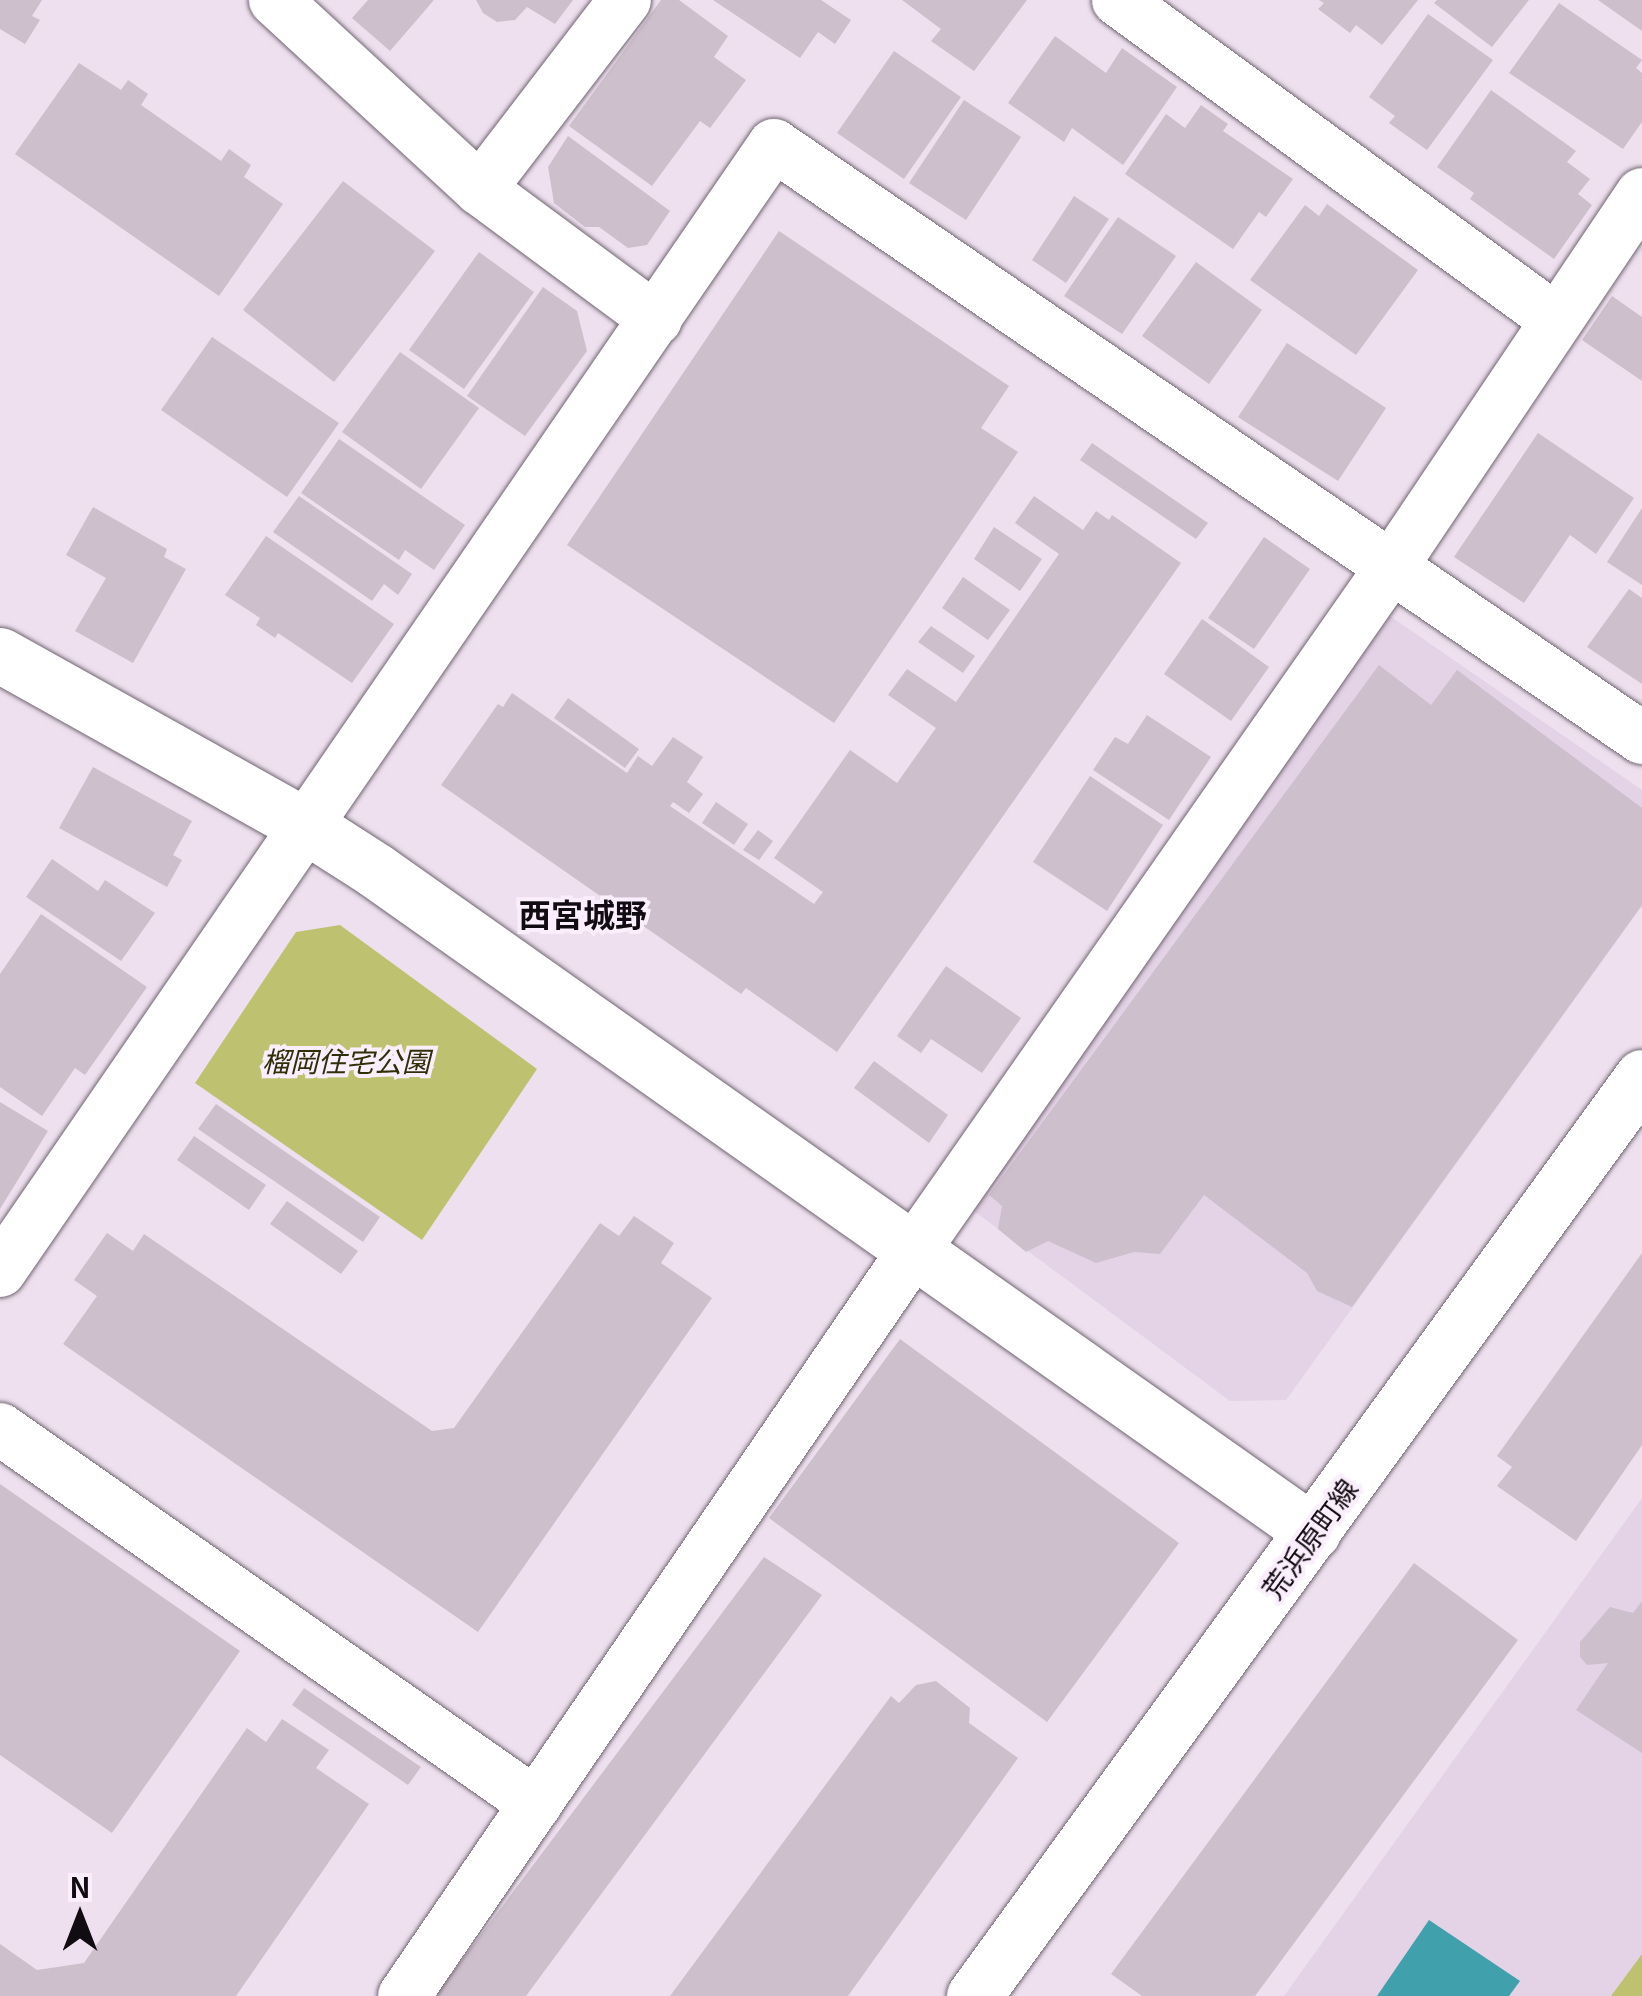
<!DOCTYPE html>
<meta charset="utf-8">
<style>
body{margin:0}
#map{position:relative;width:1642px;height:1996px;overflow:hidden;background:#eee0ef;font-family:Georgia,"Noto Sans JP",serif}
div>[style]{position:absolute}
.built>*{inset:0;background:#e4d2e6}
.green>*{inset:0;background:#bec270}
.water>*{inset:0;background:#40a0ac}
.building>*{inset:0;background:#cebfcc}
.roads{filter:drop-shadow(0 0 2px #706571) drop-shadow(0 0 2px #706571)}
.minor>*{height:52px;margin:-26px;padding:0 26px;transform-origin:26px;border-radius:26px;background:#fff}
.tertiary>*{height:55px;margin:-27.5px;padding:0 27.5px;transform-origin:27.5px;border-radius:27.5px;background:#fff}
.secondary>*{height:55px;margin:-27.5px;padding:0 27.5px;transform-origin:27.5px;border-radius:27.5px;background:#fff}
span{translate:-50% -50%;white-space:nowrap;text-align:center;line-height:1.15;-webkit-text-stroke:8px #fbeefc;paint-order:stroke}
.park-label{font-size:28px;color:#2e2f07;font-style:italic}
.street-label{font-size:28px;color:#110c11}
.quarter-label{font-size:32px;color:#110c11;font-weight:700}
.north{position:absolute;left:30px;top:1866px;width:100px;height:100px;-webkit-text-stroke:8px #fbeefc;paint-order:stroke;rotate:0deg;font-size:28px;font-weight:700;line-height:40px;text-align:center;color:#110c11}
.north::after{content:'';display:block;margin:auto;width:35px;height:45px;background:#110c11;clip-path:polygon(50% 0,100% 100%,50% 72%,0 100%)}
</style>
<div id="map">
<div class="built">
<div style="clip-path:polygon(1390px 616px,1642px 790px,1642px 906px,1286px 1400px,1230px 1401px,970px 1208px)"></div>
<div style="clip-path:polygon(1642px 1498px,1642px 1996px,1284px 1996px)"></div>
</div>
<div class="green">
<div style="clip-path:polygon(340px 925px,537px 1069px,422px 1240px,195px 1083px,296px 932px)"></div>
<div style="clip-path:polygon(1642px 1954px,1642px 1996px,1611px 1996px)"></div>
</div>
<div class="water">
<div style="clip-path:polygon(1429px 1920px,1520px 1981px,1509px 1996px,1377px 1996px)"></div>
</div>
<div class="building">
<div style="clip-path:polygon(0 0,42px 0,32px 16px,40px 20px,25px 44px,0 29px)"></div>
<div style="clip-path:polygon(368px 0,434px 0,390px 51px,352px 18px)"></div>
<div style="clip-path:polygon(476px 0,573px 0,555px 24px,527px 7px,515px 20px,497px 22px,483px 13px)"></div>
<div style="clip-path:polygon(661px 0,679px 0,728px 36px,714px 57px,746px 80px,710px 128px,700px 121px,652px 186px,569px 126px)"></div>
<div style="clip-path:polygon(713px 0,821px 0,851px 20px,835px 44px,818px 32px,800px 58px)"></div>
<div style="clip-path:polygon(902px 0,1027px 0,974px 71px,931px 41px,941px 29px)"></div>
<div style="clip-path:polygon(1319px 0,1418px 0,1382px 45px,1356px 25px,1350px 33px,1318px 9px,1324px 3px)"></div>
<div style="clip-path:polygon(1437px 0,1529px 0,1492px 47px,1434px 3px)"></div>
<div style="clip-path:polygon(1598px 0,1642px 0,1642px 31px)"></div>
<div style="clip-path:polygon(1559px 3px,1642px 60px,1636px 68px,1642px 73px,1642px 122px,1623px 149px,1509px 73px)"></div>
<div style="clip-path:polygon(1428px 14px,1493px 60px,1427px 150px,1389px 123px,1395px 116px,1369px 97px)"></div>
<div style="clip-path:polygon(1055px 36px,1106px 73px,1122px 48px,1177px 87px,1123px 165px,1072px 128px,1064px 142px,1008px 103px)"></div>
<div style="clip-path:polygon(894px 51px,961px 97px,904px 179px,837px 133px)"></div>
<div style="clip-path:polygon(79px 63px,121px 90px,128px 80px,148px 94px,141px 105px,221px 161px,229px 149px,251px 165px,244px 177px,283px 204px,219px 296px,15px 154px)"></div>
<div style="clip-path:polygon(1491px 90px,1576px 151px,1567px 162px,1590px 179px,1578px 194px,1592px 205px,1554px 259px,1470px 199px,1474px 193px,1437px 167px)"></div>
<div style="clip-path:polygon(964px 100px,1021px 137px,966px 220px,909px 183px)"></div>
<div style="clip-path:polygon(1201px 105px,1228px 124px,1223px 131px,1293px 179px,1266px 217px,1259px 212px,1233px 249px,1125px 174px,1166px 114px,1185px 128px)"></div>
<div style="clip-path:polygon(568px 136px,670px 211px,647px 245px,628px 248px,599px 227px,585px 227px,554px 203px,548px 167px)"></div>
<div style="clip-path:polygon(343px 181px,435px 251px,334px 382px,243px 310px)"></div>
<div style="clip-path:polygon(1074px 196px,1109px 219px,1066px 283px,1032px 260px)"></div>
<div style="clip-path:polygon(1327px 204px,1418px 270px,1356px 355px,1250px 280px,1305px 205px,1319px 216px)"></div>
<div style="clip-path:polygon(1118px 217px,1176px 256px,1122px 334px,1064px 296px)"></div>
<div style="clip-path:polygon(779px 231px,1009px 386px,981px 428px,1018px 452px,834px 723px,567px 545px)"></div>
<div style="clip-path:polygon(479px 252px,534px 292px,464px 389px,409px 350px)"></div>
<div style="clip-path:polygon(1196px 262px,1262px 310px,1209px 384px,1142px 336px)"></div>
<div style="clip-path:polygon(543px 287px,577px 311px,587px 351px,525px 436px,467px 396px)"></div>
<div style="clip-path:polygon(1612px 296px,1642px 317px,1642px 381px,1582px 340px)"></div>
<div style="clip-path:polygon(212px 337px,339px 423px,287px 497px,161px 410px)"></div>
<div style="clip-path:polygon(1287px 343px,1386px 408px,1338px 481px,1238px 417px)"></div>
<div style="clip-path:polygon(400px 352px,479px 408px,421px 489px,342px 432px)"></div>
<div style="clip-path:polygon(1538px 433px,1634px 498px,1596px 554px,1570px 535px,1524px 603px,1454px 557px)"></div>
<div style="clip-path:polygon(339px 439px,465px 525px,434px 570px,405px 550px,399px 560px,301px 493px)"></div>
<div style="clip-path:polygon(1092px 443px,1208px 523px,1196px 539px,1080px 460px)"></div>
<div style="clip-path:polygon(299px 496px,412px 574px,398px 595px,384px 584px,372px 601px,273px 532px)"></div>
<div style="clip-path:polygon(1034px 496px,1083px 530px,1096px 511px,1109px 520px,1112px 515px,1181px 563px,837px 1052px,746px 988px,741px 994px,441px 785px,498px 704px,503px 707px,512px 693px,627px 773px,638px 756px,652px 766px,673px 737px,703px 757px,687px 782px,703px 794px,689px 813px,673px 802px,670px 806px,814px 904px,823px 892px,774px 858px,850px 750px,897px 783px,936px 728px,888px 695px,907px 669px,956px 702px,1059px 554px,1015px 523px)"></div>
<div style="clip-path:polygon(93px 507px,167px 549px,164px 557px,186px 569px,133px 663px,75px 631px,106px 578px,66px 555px)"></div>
<div style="clip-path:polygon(1642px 508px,1642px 585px,1607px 562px)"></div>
<div style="clip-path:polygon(994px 527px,1042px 559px,1020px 591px,974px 559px)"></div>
<div style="clip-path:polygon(266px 536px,394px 624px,352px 683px,278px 633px,275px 638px,256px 625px,260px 618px,225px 595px)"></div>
<div style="clip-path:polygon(1264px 537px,1310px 569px,1254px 649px,1208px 618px)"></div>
<div style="clip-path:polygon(963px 577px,1010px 610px,988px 640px,942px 608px)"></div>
<div style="clip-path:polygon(1629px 589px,1642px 598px,1642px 684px,1587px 647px)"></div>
<div style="clip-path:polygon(1202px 619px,1269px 667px,1231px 721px,1164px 674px)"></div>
<div style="clip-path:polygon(931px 626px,975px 656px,963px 673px,918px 642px)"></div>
<div style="clip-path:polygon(1379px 665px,1431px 705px,1457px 670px,1642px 808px,1642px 905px,1352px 1307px,1317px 1291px,1307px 1273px,1204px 1195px,1160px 1254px,1134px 1252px,1096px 1263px,1048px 1241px,1026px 1252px,998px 1229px,1002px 1206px,989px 1195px)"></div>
<div style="clip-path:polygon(568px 698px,639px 749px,625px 768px,554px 718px)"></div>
<div style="clip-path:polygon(1147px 715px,1211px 757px,1169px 820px,1093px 770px,1115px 737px,1128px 744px)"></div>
<div style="clip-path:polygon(93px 767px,192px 821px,173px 855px,182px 860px,167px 887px,59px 828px)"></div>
<div style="clip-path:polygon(1090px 776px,1163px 825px,1107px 911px,1033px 862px)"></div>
<div style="clip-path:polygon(716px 802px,748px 824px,734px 845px,702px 823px)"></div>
<div style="clip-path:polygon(758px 830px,773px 841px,759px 860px,743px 850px)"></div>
<div style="clip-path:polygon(52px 859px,98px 891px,105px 880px,155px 913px,121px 961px,26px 897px)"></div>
<div style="clip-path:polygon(41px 914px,147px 987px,85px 1075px,75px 1068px,42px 1116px,0 1087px,0 974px)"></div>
<div style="clip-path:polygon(946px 966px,1021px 1018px,982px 1073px,931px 1039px,921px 1053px,897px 1036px)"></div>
<div style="clip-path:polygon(874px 1061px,948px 1115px,929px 1143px,854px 1088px)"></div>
<div style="clip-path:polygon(0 1102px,48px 1131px,0 1209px)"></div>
<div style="clip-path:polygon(216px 1104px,380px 1217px,363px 1242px,198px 1129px)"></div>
<div style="clip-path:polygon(194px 1136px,266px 1185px,249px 1210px,177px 1160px)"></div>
<div style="clip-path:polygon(287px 1201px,358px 1251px,341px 1274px,270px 1224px)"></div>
<div style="clip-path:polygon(634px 1216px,674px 1243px,661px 1263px,712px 1298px,478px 1632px,63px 1344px,97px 1296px,74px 1280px,107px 1233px,133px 1251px,144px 1234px,432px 1431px,454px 1428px,600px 1223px,619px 1236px)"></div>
<div style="clip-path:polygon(1642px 1253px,1642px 1445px,1576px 1541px,1497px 1486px,1512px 1467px,1497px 1456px)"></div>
<div style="clip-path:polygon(900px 1339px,1179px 1543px,1047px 1722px,769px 1518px)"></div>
<div style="clip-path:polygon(0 1484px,240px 1651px,112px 1833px,0 1755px)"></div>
<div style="clip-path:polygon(764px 1557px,822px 1595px,526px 1996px,435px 1996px)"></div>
<div style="clip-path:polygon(1414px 1563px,1518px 1640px,1255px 1996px,1142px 1996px,1111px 1974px)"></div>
<div style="clip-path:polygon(1642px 1601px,1642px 1753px,1576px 1710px,1608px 1663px,1587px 1665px,1580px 1657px,1580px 1642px,1610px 1607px,1633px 1613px)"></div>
<div style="clip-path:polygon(936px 1681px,970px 1708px,969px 1723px,1018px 1758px,848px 1996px,670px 1996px,891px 1696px,899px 1703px,916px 1685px)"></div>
<div style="clip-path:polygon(304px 1688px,421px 1767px,408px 1785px,292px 1705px)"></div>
<div style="clip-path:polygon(282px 1719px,329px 1750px,316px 1768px,369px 1804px,236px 1996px,0 1996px,0 1944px,37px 1970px,84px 1963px,247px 1728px,266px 1742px)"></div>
</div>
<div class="roads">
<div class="minor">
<div style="left:275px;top:0;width:279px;rotate:42.7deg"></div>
<div style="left:480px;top:189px;width:219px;rotate:36.5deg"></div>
<div style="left:1118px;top:0;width:541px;rotate:36.13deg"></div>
<div style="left:480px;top:189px;width:238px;rotate:-52.5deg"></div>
<div style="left:0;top:1271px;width:1366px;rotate:-55.5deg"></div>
<div style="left:774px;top:145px;width:1051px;rotate:34.34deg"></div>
<div style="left:0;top:1429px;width:654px;rotate:34.98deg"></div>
<div style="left:404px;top:1996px;width:904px;rotate:-55.64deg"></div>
<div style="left:914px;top:1250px;width:834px;rotate:-55.05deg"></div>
<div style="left:1392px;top:566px;width:448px;rotate:-56.1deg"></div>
</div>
<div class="tertiary">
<div style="left:0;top:655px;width:353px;rotate:29.2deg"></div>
<div style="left:308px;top:827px;width:80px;rotate:32.7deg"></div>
<div style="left:375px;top:870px;width:1148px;rotate:35.21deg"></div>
</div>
<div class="secondary">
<div style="left:974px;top:1996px;width:1136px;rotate:-53.99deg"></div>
</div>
</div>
<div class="park-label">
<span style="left:346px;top:1060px">榴岡住宅公園</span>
</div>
<div class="street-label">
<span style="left:1309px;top:1538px;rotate:-54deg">荒浜原町線</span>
</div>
<div class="quarter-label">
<span style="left:583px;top:913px">西宮城野</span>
</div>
<div class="north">N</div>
</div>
